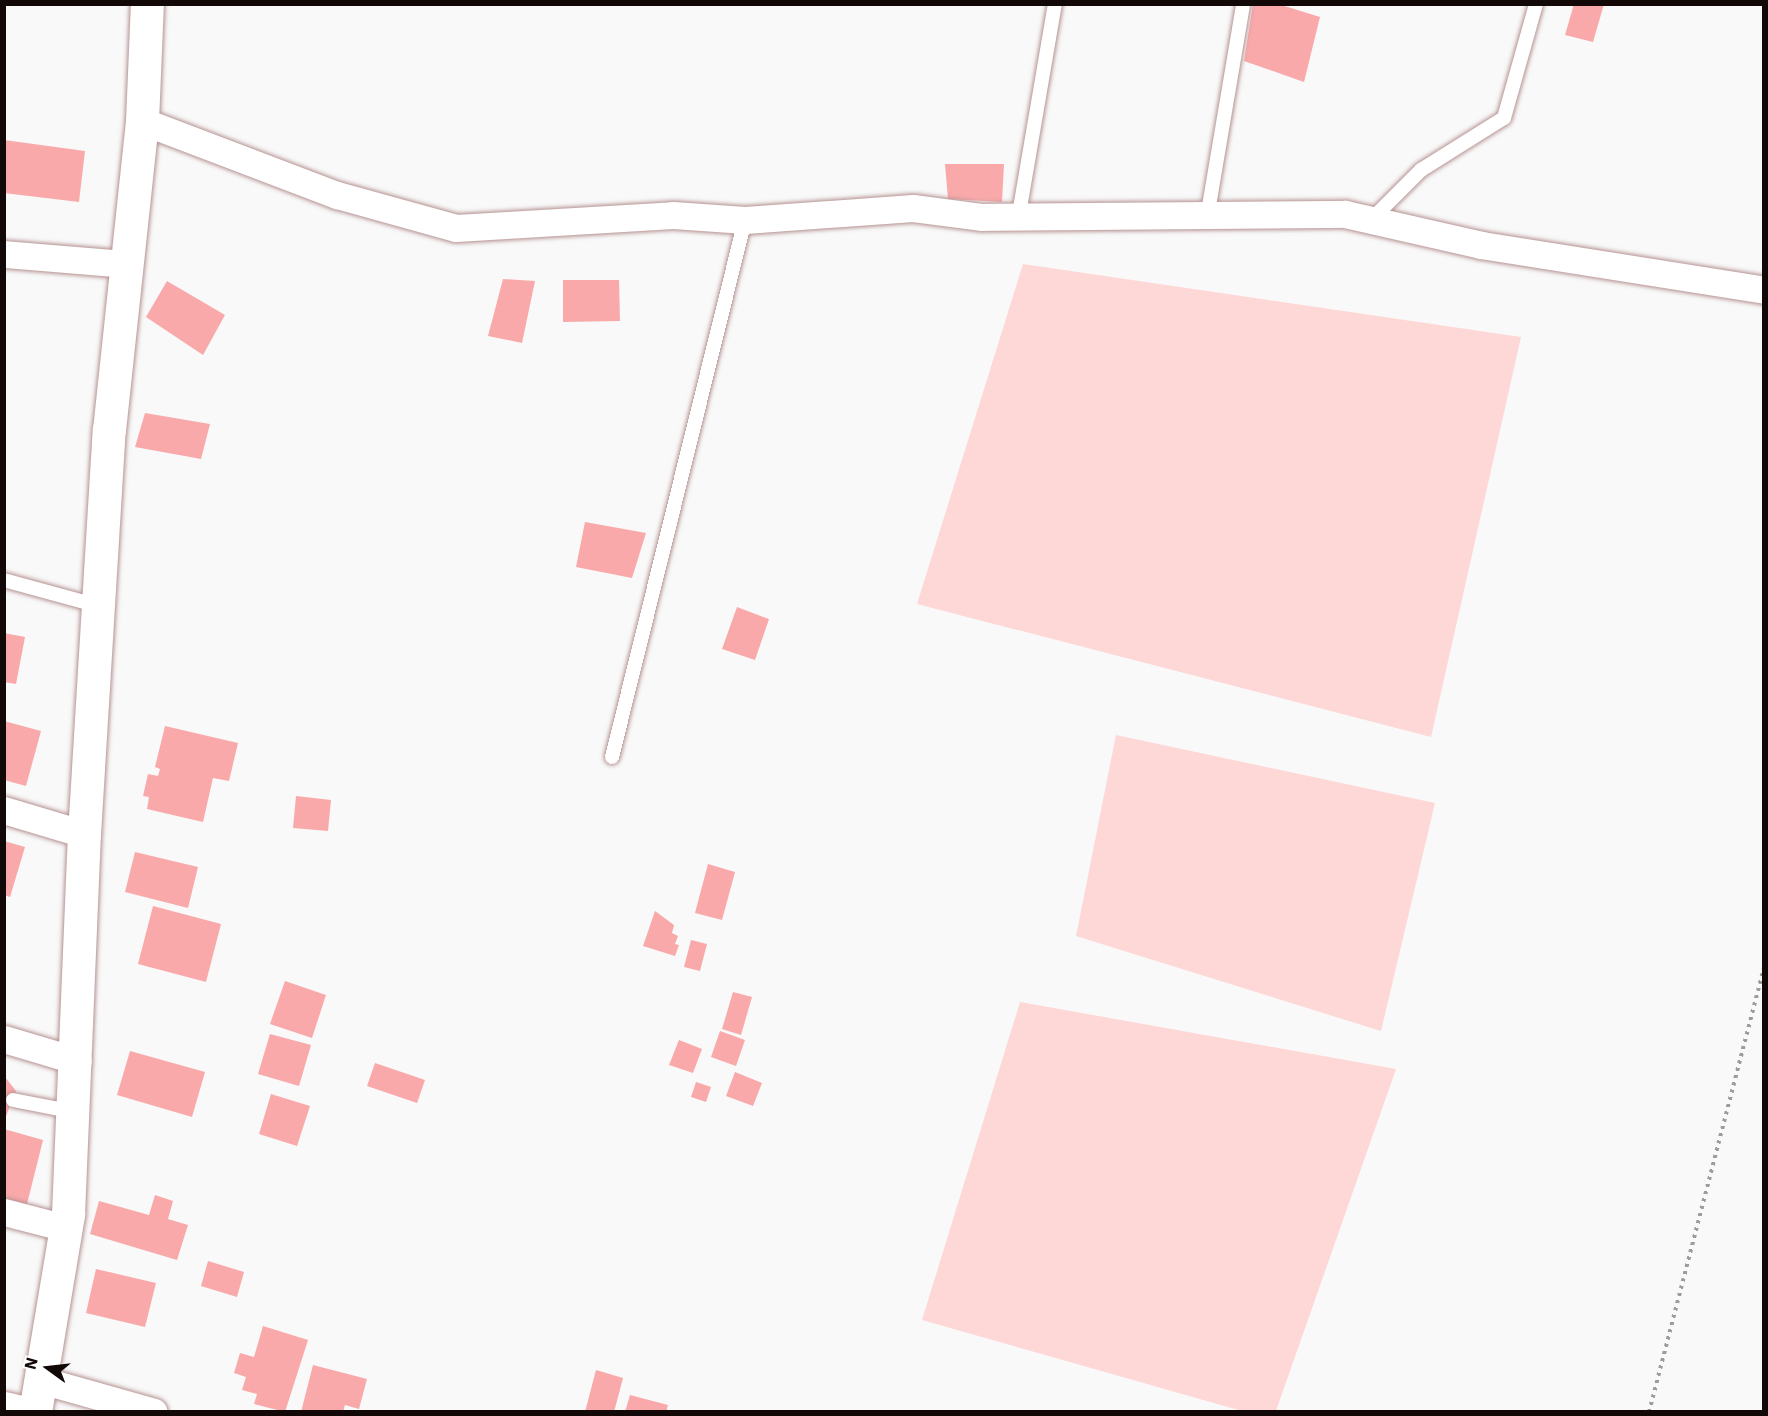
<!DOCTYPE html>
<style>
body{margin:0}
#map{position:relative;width:1768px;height:1416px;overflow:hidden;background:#f9f9f9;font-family:"IBM Plex Sans",sans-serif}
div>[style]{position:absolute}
.green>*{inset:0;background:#fed8d7}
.building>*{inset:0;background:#f9a9aa}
.path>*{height:4px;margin-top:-2px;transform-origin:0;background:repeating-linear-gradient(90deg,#9f9b9b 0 3px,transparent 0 7.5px)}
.roads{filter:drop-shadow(0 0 2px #b69292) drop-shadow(0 0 2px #b69292)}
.service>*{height:14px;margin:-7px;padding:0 7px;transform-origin:7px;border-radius:7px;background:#fff}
.minor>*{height:27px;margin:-13.5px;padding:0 13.5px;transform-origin:13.5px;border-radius:13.5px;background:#fff}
.tertiary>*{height:33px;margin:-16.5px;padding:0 16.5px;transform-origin:16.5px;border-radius:16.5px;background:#fff}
span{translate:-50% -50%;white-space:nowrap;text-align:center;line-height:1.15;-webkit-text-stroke:6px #fff;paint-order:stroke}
.frame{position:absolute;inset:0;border:6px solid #130808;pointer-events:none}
.north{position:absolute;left:18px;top:1338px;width:60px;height:60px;-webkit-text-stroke:4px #fff;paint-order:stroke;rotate:285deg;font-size:16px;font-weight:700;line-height:24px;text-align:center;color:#130808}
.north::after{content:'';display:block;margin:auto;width:21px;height:27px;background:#130808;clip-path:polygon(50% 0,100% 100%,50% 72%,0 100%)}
</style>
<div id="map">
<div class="green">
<div style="clip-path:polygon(1023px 264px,1521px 337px,1431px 737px,917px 604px)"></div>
<div style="clip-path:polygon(1116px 735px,1435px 803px,1381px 1031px,1076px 936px)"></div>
<div style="clip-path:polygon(1020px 1002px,1396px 1069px,1276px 1411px,1242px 1411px,922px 1320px)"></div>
</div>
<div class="building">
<div style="clip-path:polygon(1253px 4px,1278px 4px,1320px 17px,1304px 82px,1244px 61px)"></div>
<div style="clip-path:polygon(1574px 4px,1604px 4px,1593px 42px,1565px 35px)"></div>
<div style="clip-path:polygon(4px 140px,85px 151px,79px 202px,4px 193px)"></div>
<div style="clip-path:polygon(945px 164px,1004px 164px,1002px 202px,948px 199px)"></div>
<div style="clip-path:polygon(503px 279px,535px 281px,522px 343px,488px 336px)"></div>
<div style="clip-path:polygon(563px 280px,619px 280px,620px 321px,563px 322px)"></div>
<div style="clip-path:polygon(167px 281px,225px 315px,203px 355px,146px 317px)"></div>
<div style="clip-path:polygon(145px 413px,210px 424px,201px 459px,135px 447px)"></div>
<div style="clip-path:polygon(585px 522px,646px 533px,632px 578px,576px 567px)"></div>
<div style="clip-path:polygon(737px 607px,769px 619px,755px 660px,722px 649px)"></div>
<div style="clip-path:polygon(4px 633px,25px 637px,16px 684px,4px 682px)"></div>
<div style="clip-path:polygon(4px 721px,41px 731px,26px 786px,4px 780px)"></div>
<div style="clip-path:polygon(165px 726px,238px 743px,229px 781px,213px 778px,203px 822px,147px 809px,149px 797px,143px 796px,148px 774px,158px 776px,160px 769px,155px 767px)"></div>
<div style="clip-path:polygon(296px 796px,331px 800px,328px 831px,293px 828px)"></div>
<div style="clip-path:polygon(4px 841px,25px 847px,10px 897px,4px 895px)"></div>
<div style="clip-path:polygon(135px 852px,198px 867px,188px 908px,125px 892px)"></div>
<div style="clip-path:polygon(708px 864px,735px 872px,722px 920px,695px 913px)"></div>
<div style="clip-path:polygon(153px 906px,221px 924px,206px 982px,138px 964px)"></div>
<div style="clip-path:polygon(655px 911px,674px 925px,672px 933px,678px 936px,675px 944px,679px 945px,675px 956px,643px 946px)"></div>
<div style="clip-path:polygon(691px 940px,707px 944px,700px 971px,684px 967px)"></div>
<div style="clip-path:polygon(285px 981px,326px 995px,312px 1038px,270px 1024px)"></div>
<div style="clip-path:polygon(733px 992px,752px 997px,741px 1035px,722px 1029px)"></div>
<div style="clip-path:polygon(720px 1031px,745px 1040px,736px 1066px,711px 1057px)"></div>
<div style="clip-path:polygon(270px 1034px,311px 1045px,299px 1086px,258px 1074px)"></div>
<div style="clip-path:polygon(679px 1040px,702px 1049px,693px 1073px,669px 1065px)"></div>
<div style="clip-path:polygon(130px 1051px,205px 1072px,192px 1117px,117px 1095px)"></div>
<div style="clip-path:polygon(375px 1063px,425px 1080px,417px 1103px,367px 1086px)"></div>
<div style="clip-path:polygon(735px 1072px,762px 1083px,753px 1106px,726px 1096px)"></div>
<div style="clip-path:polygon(5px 1077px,16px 1091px,5px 1119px)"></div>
<div style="clip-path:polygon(696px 1082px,711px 1087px,706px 1102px,691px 1097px)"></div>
<div style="clip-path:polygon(271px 1094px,310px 1106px,297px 1146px,259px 1134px)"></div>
<div style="clip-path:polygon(4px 1129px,43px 1140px,27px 1204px,4px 1198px)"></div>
<div style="clip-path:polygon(155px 1195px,173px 1201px,168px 1219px,188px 1225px,177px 1260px,90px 1234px,99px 1201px,149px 1215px)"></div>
<div style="clip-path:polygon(208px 1261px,244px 1272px,237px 1297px,201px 1286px)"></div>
<div style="clip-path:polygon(96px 1269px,156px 1283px,145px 1327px,86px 1313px)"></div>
<div style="clip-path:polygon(263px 1326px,308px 1340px,285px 1412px,254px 1404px,257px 1394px,242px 1390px,246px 1377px,234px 1373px,240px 1353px,254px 1357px)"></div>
<div style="clip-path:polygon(313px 1365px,367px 1379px,359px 1409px,345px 1405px,343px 1412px,301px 1412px)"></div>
<div style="clip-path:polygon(596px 1370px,623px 1378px,614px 1412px,585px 1412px)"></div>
<div style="clip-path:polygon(630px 1395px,668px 1405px,666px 1412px,625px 1412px)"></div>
</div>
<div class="path">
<div style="left:1649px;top:1412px;width:460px;rotate:-75.5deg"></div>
</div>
<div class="roads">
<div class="service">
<div style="left:1208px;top:212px;width:211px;rotate:-80.4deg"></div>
<div style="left:1019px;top:214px;width:213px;rotate:-80.3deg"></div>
<div style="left:1371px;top:220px;width:71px;rotate:-45deg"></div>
<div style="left:1421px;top:170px;width:98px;rotate:-32.1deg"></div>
<div style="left:1504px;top:118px;width:118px;rotate:-74.3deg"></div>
<div style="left:4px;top:580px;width:98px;rotate:15.3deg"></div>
<div style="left:612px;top:757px;width:553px;rotate:-76.09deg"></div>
<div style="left:13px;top:1100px;width:62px;rotate:11.1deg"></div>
</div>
<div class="minor">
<div style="left:142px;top:121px;width:209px;rotate:20.8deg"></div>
<div style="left:337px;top:195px;width:123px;rotate:15.5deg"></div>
<div style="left:456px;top:228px;width:217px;rotate:-3.4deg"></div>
<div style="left:673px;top:215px;width:72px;rotate:4deg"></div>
<div style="left:745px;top:220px;width:168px;rotate:-4.1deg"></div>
<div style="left:913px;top:208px;width:70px;rotate:7.4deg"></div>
<div style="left:982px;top:217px;width:363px;rotate:-0.5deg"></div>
<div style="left:1345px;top:214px;width:139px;rotate:12.8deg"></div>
<div style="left:1481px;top:245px;width:287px;rotate:9deg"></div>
<div style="left:4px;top:254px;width:122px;rotate:4.7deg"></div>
<div style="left:4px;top:810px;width:84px;rotate:16.7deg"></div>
<div style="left:4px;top:1039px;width:77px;rotate:16.6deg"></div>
<div style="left:4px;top:1212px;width:64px;rotate:14.5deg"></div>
<div style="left:41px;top:1380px;width:117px;rotate:15.8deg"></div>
<div style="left:4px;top:1405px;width:32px;rotate:13deg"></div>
</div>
<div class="tertiary">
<div style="left:35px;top:1412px;width:201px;rotate:-80.5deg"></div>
<div style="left:68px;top:1214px;width:380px;rotate:-87.6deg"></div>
<div style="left:84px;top:834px;width:405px;rotate:-86.5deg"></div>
<div style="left:109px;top:430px;width:311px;rotate:-83.9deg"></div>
<div style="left:142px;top:121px;width:117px;rotate:-87.6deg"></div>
</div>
</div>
<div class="frame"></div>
<div class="north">N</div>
</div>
